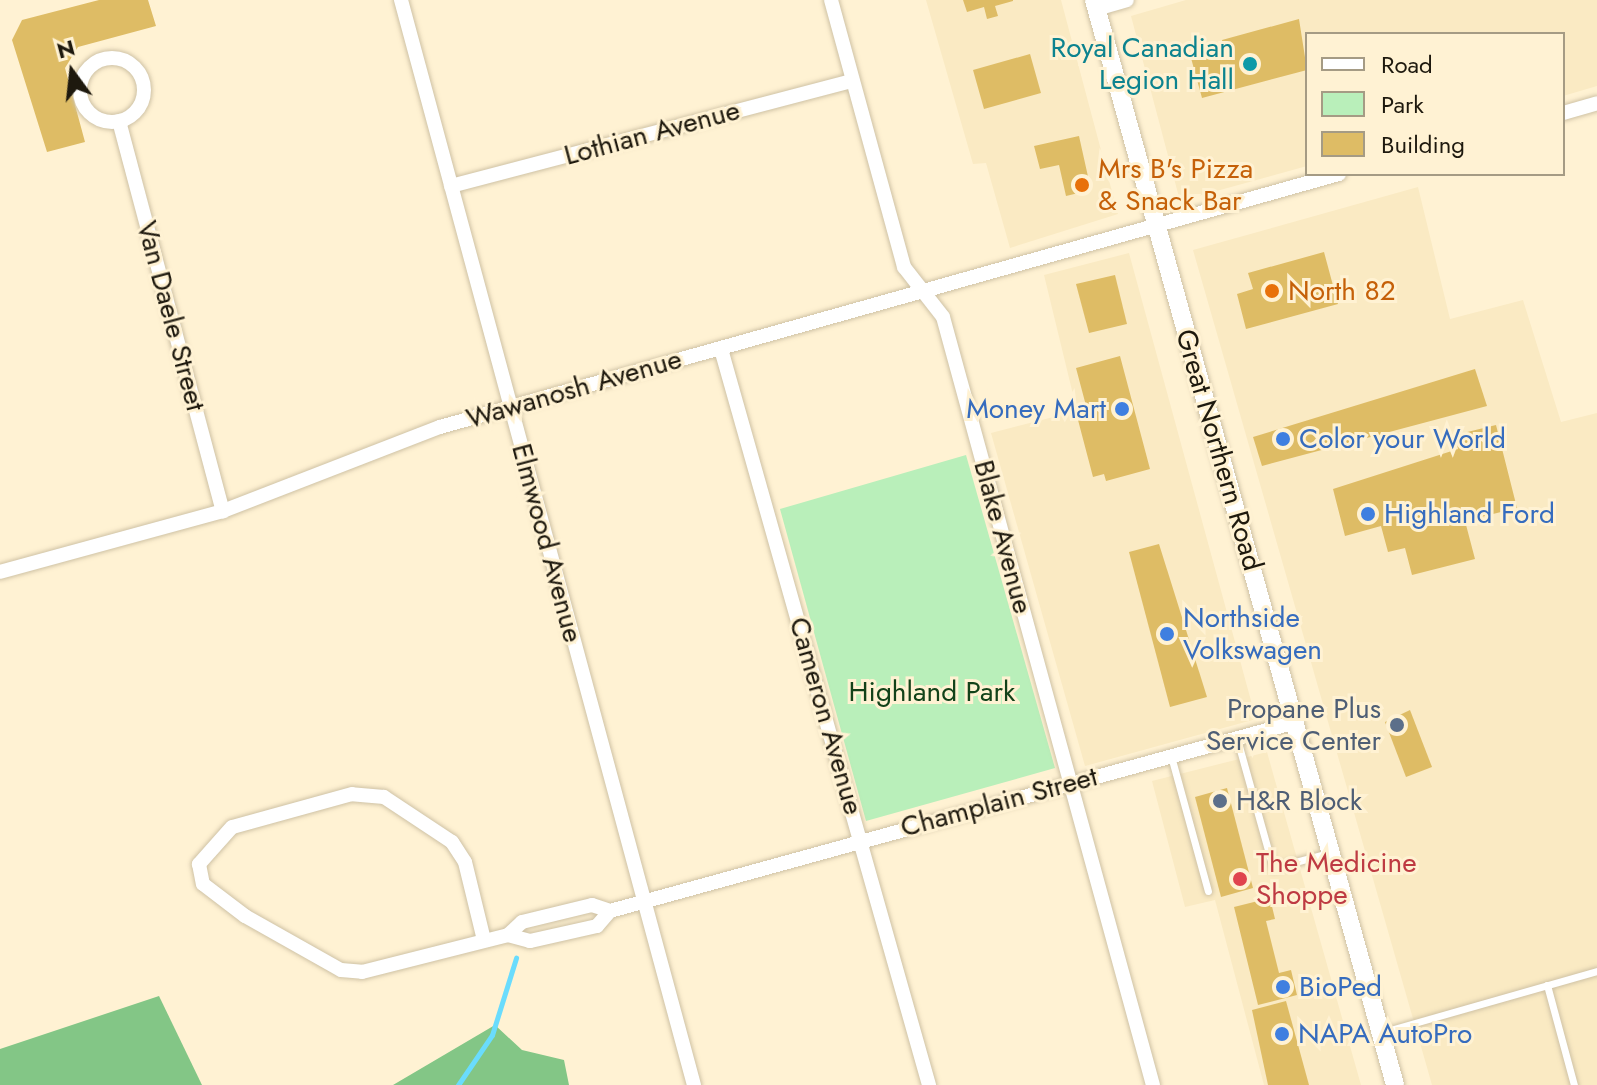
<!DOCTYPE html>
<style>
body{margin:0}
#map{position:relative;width:1597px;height:1085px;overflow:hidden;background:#fff2d3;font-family:Jost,sans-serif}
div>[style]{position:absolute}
.built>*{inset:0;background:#faeac3}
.green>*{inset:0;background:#b9efba}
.forest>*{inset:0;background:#83c686}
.stream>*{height:5px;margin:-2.5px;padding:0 2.5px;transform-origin:2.5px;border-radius:2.5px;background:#6adcfd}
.building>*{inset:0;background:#debc65}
.roads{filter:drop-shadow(0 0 2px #cfc2a5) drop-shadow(0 0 2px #cfc2a5)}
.service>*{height:7px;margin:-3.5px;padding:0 3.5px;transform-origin:3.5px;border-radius:3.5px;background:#fff}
.minor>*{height:14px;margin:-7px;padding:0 7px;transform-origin:7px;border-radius:7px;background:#fff}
.minor>.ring{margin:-7px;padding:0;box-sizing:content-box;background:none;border:14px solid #fff;border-radius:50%}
.secondary>*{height:18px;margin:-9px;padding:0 9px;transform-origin:9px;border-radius:9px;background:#fff}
.dots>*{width:22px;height:22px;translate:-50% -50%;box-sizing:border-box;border:4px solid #fff2d3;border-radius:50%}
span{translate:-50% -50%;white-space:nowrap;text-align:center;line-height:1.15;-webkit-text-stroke:6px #fff2d3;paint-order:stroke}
.culture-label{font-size:28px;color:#0d838f}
.right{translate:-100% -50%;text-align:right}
.street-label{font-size:28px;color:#1e190e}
.food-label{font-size:28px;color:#c56008}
.left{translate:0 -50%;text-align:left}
.shop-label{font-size:28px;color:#366cbe}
.park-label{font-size:28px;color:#124219}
.service-label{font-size:28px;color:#4e5e75}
.health-label{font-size:28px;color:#be3a42}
.legend{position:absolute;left:1305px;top:32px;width:260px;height:144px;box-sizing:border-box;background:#fff2d3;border:2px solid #a59b84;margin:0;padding:10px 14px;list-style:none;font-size:24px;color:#1e190e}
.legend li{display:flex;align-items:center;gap:16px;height:40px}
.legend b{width:40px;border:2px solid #a59b84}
.north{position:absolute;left:32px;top:32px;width:80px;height:80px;-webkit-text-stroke:6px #fff2d3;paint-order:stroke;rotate:345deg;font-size:22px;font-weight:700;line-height:32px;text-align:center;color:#1e190e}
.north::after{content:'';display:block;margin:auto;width:28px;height:36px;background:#1e190e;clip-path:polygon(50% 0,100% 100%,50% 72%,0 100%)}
</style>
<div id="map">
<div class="built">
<div style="clip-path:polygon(926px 0,1061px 0,1118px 214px,1010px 248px,986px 163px,973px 164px)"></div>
<div style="clip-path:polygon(1186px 0,1597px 0,1597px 86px,1563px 96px,1563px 34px,1307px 34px,1307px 166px,1180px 201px,1131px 16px)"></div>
<div style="clip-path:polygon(1418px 187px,1450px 319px,1523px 300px,1561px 422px,1597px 413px,1597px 1085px,1432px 1085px,1193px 250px)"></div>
<div style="clip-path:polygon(1129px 253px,1256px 719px,1085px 766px,991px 433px,1077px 411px,1044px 275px)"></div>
<div style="clip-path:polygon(1267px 752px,1361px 1085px,1264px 1085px,1215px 900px,1185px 907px,1152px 781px)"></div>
</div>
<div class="green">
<div style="clip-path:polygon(966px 455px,1055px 768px,866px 821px,780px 509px)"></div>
</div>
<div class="forest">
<div style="clip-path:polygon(159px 996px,202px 1085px,0 1085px,0 1049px)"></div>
<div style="clip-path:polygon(495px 1025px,522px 1050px,564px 1060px,569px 1085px,393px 1085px)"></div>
</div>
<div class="stream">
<div style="left:458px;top:1085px;width:60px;rotate:-55.8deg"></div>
<div style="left:492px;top:1035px;width:81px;rotate:-72.7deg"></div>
</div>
<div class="building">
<div style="clip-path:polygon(99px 0,148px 0,156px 26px,78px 47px,65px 68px,85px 142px,47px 152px,12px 40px,22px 20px)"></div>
<div style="clip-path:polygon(963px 0,1013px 0,1013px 1px,995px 6px,998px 16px,987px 19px,984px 7px,967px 12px)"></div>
<div style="clip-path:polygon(1299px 19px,1307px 70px,1202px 98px,1191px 58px,1224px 50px,1222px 40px)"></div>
<div style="clip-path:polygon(1030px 54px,1041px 93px,984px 109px,973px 70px)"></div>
<div style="clip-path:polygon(1079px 136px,1091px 190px,1066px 196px,1059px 165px,1040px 169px,1034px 146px)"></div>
<div style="clip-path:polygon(1324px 252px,1338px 304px,1246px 329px,1237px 294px,1253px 289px,1248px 273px)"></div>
<div style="clip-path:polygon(1115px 275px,1127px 324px,1089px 333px,1076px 284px)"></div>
<div style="clip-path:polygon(1120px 356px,1150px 469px,1106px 481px,1104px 474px,1093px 477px,1078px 420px,1089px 417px,1076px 368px)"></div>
<div style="clip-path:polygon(1475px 369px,1487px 406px,1262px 466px,1253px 437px)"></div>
<div style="clip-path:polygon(1496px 425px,1517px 508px,1465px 521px,1475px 559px,1412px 575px,1405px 548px,1388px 552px,1381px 526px,1345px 536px,1333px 489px,1458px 449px,1455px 435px)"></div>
<div style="clip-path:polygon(1159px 544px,1207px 697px,1170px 707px,1129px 552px)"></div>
<div style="clip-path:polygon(1410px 710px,1432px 767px,1406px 777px,1385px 722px)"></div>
<div style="clip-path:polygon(1227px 788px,1253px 888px,1221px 897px,1195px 797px)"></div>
<div style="clip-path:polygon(1270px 898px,1275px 919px,1266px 921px,1279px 973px,1291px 970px,1297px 995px,1258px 1005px,1234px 907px)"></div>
<div style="clip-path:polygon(1286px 1001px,1309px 1085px,1268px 1085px,1252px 1010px)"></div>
</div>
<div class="roads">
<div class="service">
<div style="left:1237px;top:739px;width:134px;rotate:74.4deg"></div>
<div style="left:1273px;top:868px;width:58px;rotate:-15deg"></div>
<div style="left:1171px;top:756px;width:140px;rotate:74.7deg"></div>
<div style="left:1547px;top:985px;width:104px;rotate:74.9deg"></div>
<div style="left:1383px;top:1032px;width:223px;rotate:-15.9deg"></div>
</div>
<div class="minor">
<div style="left:401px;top:0;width:1124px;rotate:74.89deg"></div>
<div style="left:831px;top:0;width:277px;rotate:74.7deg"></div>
<div style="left:904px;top:267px;width:63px;rotate:52deg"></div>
<div style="left:943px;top:317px;width:796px;rotate:74.71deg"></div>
<div style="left:1096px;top:9px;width:32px;rotate:-16deg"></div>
<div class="ring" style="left:80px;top:58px;width:50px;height:50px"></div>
<div style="left:1563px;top:113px;width:35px;rotate:-16deg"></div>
<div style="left:119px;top:121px;width:404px;rotate:75.1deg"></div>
<div style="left:451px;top:186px;width:415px;rotate:-14.7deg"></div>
<div style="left:721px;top:349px;width:765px;rotate:74.22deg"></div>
<div style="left:0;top:572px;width:231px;rotate:-15.3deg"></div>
<div style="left:223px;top:511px;width:233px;rotate:-21.2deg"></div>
<div style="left:440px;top:427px;width:934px;rotate:-15.72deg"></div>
<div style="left:610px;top:911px;width:20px;rotate:131deg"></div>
<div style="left:597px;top:926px;width:69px;rotate:167.4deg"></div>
<div style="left:530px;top:941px;width:23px;rotate:-165deg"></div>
<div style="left:508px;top:935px;width:19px;rotate:-43deg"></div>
<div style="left:522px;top:922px;width:72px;rotate:-13.7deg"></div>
<div style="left:592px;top:905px;width:19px;rotate:18deg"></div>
<div style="left:610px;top:911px;width:712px;rotate:-15.4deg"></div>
<div style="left:484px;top:940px;width:80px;rotate:-103.7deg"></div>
<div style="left:465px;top:862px;width:24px;rotate:-123deg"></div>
<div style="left:452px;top:842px;width:82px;rotate:-146.5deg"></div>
<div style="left:384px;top:797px;width:32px;rotate:-175deg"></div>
<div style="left:352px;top:794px;width:124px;rotate:164.6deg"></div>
<div style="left:232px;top:827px;width:50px;rotate:131.7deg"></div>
<div style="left:199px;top:864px;width:20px;rotate:79deg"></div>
<div style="left:203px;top:884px;width:53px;rotate:37.3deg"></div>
<div style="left:245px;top:916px;width:110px;rotate:29.4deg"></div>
<div style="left:341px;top:970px;width:21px;rotate:5deg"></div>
<div style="left:362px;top:972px;width:151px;rotate:-14.2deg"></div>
</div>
<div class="secondary">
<div style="left:1094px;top:0;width:1126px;rotate:74.49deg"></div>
</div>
</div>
<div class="dots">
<div style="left:1250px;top:64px;background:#0f9aa8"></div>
<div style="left:1082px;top:185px;background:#e8710a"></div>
<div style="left:1272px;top:291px;background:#e8710a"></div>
<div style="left:1122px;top:409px;background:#3f7fe0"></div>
<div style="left:1283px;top:439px;background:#3f7fe0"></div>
<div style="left:1368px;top:514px;background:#3f7fe0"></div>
<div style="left:1167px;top:634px;background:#3f7fe0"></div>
<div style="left:1397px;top:725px;background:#5c6f8a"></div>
<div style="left:1220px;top:801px;background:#5c6f8a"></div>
<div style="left:1240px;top:879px;background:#e0444e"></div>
<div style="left:1283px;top:987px;background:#3f7fe0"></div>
<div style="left:1282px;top:1034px;background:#3f7fe0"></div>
</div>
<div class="culture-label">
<span class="right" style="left:1234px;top:64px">Royal Canadian<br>Legion Hall</span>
</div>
<div class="street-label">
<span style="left:652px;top:133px;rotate:-15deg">Lothian Avenue</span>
<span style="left:171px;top:316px;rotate:75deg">Van Daele Street</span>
<span style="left:574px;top:389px;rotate:-16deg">Wawanosh Avenue</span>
<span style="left:1219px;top:450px;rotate:74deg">Great Northern Road</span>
<span style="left:1003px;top:537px;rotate:75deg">Blake Avenue</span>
<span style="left:547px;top:543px;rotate:75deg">Elmwood Avenue</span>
<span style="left:826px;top:716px;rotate:74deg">Cameron Avenue</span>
<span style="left:999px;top:802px;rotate:-15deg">Champlain Street</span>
</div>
<div class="food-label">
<span class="left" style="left:1098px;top:185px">Mrs B's Pizza<br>&amp; Snack Bar</span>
<span class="left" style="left:1288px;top:291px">North 82</span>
</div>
<div class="shop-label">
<span class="right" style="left:1106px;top:409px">Money Mart</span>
<span class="left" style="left:1299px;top:439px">Color your World</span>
<span class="left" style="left:1384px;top:514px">Highland Ford</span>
<span class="left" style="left:1183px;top:634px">Northside<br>Volkswagen</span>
<span class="left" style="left:1299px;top:987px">BioPed</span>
<span class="left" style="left:1298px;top:1034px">NAPA AutoPro</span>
</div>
<div class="park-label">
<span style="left:932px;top:692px">Highland Park</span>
</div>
<div class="service-label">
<span class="right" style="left:1381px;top:725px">Propane Plus<br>Service Center</span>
<span class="left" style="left:1236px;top:801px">H&amp;R Block</span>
</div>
<div class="health-label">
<span class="left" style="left:1256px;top:879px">The Medicine<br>Shoppe</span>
</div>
<ul class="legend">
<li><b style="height:10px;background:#fff"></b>Road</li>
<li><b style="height:22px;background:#b9efba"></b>Park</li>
<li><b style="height:22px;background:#debc65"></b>Building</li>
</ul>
<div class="north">N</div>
</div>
